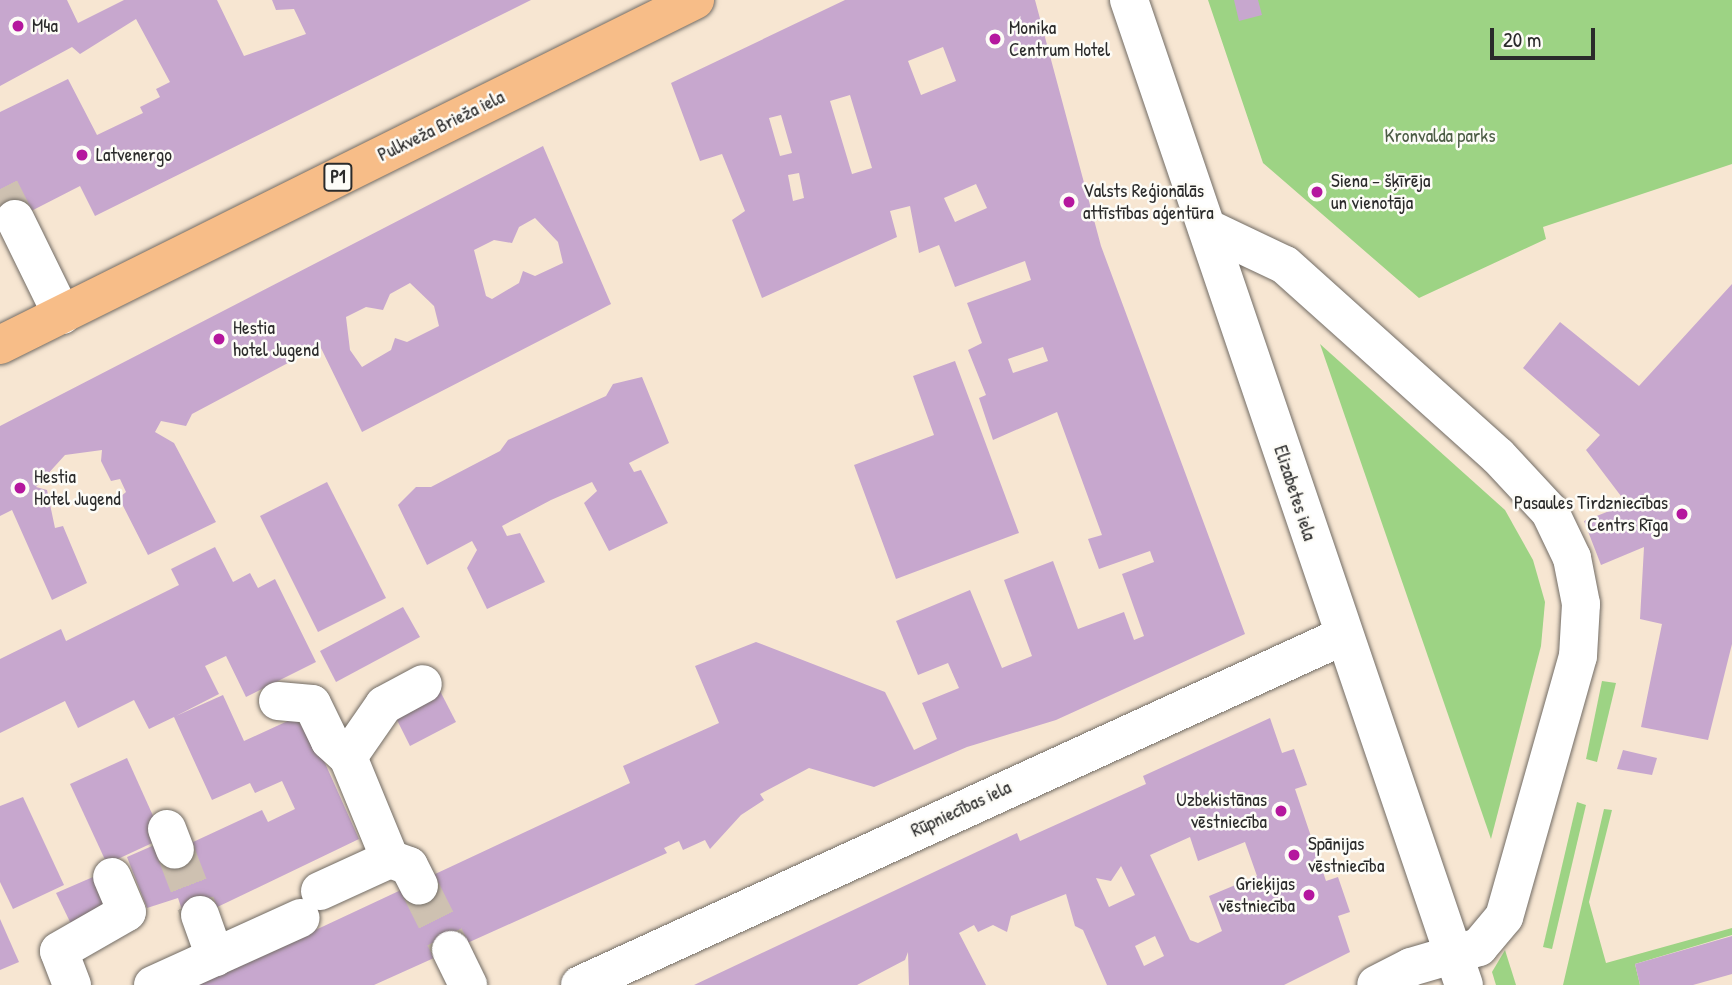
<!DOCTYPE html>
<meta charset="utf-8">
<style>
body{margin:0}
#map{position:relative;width:1732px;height:985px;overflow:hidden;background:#f7e6d2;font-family:"Patrick Hand",sans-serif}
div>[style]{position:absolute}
.green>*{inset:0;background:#9dd384}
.building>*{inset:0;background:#c7a7ce}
.minor-tunnel>*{height:38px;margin-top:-19px;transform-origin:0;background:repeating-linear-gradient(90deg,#cec1b1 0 38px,transparent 0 57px)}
.roads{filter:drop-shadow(0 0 2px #726c65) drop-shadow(0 0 2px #726c65)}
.minor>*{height:38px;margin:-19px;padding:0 19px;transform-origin:19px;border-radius:19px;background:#fff}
.major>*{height:38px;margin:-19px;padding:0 19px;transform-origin:19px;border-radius:19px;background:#f7bd88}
.dots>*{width:19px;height:19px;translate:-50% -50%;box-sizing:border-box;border:4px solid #fdfcf7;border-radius:50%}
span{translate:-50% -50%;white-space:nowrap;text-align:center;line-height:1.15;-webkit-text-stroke:5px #fdfcf7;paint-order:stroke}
.shield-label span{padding:2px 5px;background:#fdfcf7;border:2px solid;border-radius:5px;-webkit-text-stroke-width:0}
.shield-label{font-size:18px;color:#2b2b2b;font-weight:700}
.poi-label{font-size:19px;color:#2b2b2b}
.left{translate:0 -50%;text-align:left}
.right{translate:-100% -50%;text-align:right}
.street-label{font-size:19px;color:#2b2b2b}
.park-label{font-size:19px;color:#4d5d46}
.scale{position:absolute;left:1490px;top:28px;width:105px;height:32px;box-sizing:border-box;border:4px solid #2b2b2b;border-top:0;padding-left:9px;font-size:21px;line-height:24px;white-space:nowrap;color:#2b2b2b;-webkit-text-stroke:5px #fdfcf7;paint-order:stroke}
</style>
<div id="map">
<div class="green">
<div style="clip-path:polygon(1208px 0,1732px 0,1732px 164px,1543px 227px,1546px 239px,1419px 298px,1263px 163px)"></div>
<div style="clip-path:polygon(1320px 344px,1505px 510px,1533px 560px,1545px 602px,1541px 646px,1491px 839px)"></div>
<div style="clip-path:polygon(1602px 681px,1616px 683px,1597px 762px,1586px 759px)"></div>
<div style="clip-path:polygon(1577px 802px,1586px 805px,1552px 949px,1543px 947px)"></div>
<div style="clip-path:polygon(1604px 809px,1612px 810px,1589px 902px,1606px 963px,1732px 928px,1732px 935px,1635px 964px,1640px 985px,1563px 985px)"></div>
<div style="clip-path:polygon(1505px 950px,1516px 985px,1496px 985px,1492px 972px)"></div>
</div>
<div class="building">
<div style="clip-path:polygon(0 0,67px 0,78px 23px,124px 0,217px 0,244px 56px,306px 34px,294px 9px,276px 10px,272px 0,531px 0,95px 216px,80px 186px,0 227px,0 112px,68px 79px,97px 135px,143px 113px,140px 107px,160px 97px,156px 89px,170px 82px,136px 19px,80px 54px,72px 47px,0 86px)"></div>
<div style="clip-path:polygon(evenodd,845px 0,1035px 0,1101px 246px,1245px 634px,1056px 720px,967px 747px,874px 787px,809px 768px,760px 794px,764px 800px,741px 815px,710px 849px,705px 840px,683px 850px,679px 841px,664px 848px,667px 853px,374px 985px,198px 985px,630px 783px,623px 766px,719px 723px,695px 666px,756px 642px,885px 692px,914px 750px,937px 739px,922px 703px,959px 688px,948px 663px,918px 675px,896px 621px,970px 590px,1002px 668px,1032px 656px,1004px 580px,1053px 561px,1078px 629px,1124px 612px,1134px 640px,1144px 636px,1122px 574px,1154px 562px,1150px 551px,1099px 569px,1088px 539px,1102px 535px,1057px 412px,993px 440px,979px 398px,986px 395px,968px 350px,982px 343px,967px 303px,1031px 280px,1025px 261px,955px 287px,939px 245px,919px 253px,910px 206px,890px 211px,897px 237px,762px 298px,732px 220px,745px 211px,722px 154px,700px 161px,671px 83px,845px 0,943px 47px,956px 81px,921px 95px,908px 61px,943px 47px,845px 0,850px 95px,872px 168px,852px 174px,830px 101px,850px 95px,845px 0,781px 115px,792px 153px,780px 156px,769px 118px,781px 115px,845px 0,799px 173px,804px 198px,793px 201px,788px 175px,799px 173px,845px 0,976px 184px,987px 208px,955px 222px,944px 198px,976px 184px,845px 0,1043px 347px,1048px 361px,1013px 373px,1008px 359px,1043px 347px)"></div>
<div style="clip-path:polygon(1234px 0,1258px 0,1262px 15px,1239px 21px)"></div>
<div style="clip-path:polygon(evenodd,543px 146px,611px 304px,362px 432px,320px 346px,192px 414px,186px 426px,161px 421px,155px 432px,174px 443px,216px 522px,148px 555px,119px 498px,126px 492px,120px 479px,111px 481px,101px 461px,102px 450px,65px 455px,36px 487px,47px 490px,55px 528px,63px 526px,87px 583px,52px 600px,12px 510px,0 516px,0 426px,543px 146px,535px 218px,558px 242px,563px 263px,535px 276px,523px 271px,519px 283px,492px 299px,486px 296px,474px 250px,494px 240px,512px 243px,519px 227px,535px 218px,543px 146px,410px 283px,434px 306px,439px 326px,407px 342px,395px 338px,391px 350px,362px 367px,350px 350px,346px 317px,366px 307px,383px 310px,390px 294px,410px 283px)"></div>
<div style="clip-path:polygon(1732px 284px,1732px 644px,1708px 740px,1641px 727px,1662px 624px,1640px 619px,1644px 547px,1601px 565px,1584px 521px,1627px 504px,1586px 450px,1600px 435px,1523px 368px,1560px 322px,1639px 386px)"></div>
<div style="clip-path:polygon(955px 361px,1019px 533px,896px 579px,854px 465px,934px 435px,913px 376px)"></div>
<div style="clip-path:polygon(642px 377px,669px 443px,629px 463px,634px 472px,641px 470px,668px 523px,609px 551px,584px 503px,597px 491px,592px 482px,551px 500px,502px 526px,507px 536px,520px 533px,545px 582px,487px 609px,467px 568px,477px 550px,472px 541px,427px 565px,398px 505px,416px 487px,431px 487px,500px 451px,508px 440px,606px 396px,613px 384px)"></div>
<div style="clip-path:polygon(327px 482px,386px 598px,318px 632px,260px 516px)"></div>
<div style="clip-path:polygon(215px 547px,233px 582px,250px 573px,258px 588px,275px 579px,316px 662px,246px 697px,226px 656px,205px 666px,219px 694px,176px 716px,223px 695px,244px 741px,303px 714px,359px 839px,186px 922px,178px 898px,147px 908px,127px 857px,159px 843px,163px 856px,262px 810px,268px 822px,295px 809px,282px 781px,255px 793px,250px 783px,212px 800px,174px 717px,149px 729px,134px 700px,78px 728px,65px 701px,0 733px,0 659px,61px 629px,66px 641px,179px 585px,171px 569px)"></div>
<div style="clip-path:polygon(403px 607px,420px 637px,336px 682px,320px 651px)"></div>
<div style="clip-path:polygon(440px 691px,456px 722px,410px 746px,394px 714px)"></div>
<div style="clip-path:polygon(evenodd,1270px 718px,1282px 753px,1294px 749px,1307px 785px,1295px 789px,1326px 881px,1338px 877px,1350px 912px,1338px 916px,1350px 952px,1284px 985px,1107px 985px,1083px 930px,1075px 926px,1066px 894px,1011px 916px,1007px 932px,993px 925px,978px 932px,974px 925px,959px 933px,986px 985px,909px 985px,908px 952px,905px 960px,857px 985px,694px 985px,1017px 833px,1020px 841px,1146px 784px,1143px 776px,1270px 718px,1190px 837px,1198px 861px,1245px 842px,1257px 876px,1209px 896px,1222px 931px,1198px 943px,1190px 940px,1150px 855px,1190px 837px,1270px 718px,1121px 866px,1135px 895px,1109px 907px,1096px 878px,1111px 881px,1121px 866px,1270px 718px,1155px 936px,1164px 956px,1144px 966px,1135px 946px,1155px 936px)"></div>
<div style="clip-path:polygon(1623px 750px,1657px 758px,1652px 775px,1617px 769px)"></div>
<div style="clip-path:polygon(127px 758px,163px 838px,107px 864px,70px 784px)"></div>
<div style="clip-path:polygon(23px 797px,64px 885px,13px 909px,0 882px,0 806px)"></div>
<div style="clip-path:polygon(93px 877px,108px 910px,72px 926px,56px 893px)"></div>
<div style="clip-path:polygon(0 919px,19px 962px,0 970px)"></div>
<div style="clip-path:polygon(1732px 936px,1732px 974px,1693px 985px,1640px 985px,1635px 964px)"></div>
</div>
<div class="minor-tunnel">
<div style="left:0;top:189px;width:34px;rotate:63deg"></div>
<div style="left:175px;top:850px;width:70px;rotate:69deg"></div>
<div style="left:419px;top:886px;width:72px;rotate:63.4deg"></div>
</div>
<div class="roads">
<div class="minor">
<div style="left:1129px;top:0;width:1040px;rotate:71.22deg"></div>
<div style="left:15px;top:219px;width:107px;rotate:63.9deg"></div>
<div style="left:1207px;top:228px;width:86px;rotate:25.4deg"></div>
<div style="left:1285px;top:265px;width:286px;rotate:41.9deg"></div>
<div style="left:1498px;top:456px;width:76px;rotate:47.1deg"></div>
<div style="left:1550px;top:512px;width:51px;rotate:64.4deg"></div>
<div style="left:1572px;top:558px;width:47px;rotate:78.9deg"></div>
<div style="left:1581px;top:604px;width:52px;rotate:93.3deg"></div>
<div style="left:1578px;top:656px;width:271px;rotate:105.8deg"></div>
<div style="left:1504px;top:917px;width:39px;rotate:130deg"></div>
<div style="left:1479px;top:947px;width:71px;rotate:163.6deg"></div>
<div style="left:1411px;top:967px;width:39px;rotate:153deg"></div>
<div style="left:278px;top:701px;width:34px;rotate:5deg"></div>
<div style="left:312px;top:704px;width:41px;rotate:64.1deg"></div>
<div style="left:330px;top:741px;width:24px;rotate:42deg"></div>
<div style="left:167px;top:829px;width:22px;rotate:69deg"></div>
<div style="left:390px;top:859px;width:110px;rotate:-112.4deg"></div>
<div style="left:348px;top:757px;width:63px;rotate:-55.3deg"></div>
<div style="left:384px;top:705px;width:44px;rotate:-28.3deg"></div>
<div style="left:320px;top:891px;width:77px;rotate:-24.6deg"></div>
<div style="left:390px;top:859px;width:20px;rotate:20deg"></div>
<div style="left:409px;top:866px;width:22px;rotate:63deg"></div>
<div style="left:200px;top:915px;width:45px;rotate:70.3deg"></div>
<div style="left:451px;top:950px;width:39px;rotate:64deg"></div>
<div style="left:72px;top:985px;width:36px;rotate:-111deg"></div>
<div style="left:59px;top:951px;width:78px;rotate:-29.8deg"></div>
<div style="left:127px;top:912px;width:38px;rotate:-113deg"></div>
<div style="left:153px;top:985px;width:162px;rotate:-24.4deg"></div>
<div style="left:580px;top:985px;width:839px;rotate:-24.58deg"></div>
</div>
<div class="major">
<div style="left:0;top:345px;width:776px;rotate:-26.4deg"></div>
</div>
</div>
<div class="dots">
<div style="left:18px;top:26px;background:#b5179e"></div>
<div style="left:995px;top:39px;background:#b5179e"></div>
<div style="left:82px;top:155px;background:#b5179e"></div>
<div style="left:1317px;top:192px;background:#b5179e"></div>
<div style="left:1069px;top:202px;background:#b5179e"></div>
<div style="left:219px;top:339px;background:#b5179e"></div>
<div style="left:20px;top:488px;background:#b5179e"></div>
<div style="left:1682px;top:514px;background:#b5179e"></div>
<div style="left:1281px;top:811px;background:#b5179e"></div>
<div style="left:1294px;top:855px;background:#b5179e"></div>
<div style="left:1309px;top:895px;background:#b5179e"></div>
</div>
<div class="shield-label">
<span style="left:338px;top:177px">P1</span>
</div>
<div class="poi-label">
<span class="left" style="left:32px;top:26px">M4a</span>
<span class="left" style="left:1009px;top:39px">Monika<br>Centrum Hotel</span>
<span class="left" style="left:96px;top:155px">Latvenergo</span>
<span class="left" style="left:1331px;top:192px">Siena – šķīrēja<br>un vienotāja</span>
<span class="left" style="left:1083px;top:202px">Valsts Reģionālās<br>attīstības aģentūra</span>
<span class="left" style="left:233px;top:339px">Hestia<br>hotel Jugend</span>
<span class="left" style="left:34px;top:488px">Hestia<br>Hotel Jugend</span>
<span class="right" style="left:1668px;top:514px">Pasaules Tirdzniecības<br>Centrs Rīga</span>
<span class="right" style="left:1267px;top:811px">Uzbekistānas<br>vēstniecība</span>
<span class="left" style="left:1308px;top:855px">Spānijas<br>vēstniecība</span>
<span class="right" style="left:1295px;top:895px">Grieķijas<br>vēstniecība</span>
</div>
<div class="street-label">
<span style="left:441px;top:126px;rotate:-26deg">Pulkveža Brieža iela</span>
<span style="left:1295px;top:493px;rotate:72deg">Elizabetes iela</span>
<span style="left:961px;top:809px;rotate:-25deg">Rūpniecības iela</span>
</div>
<div class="park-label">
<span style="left:1440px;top:136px">Kronvalda parks</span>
</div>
<div class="scale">20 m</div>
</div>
